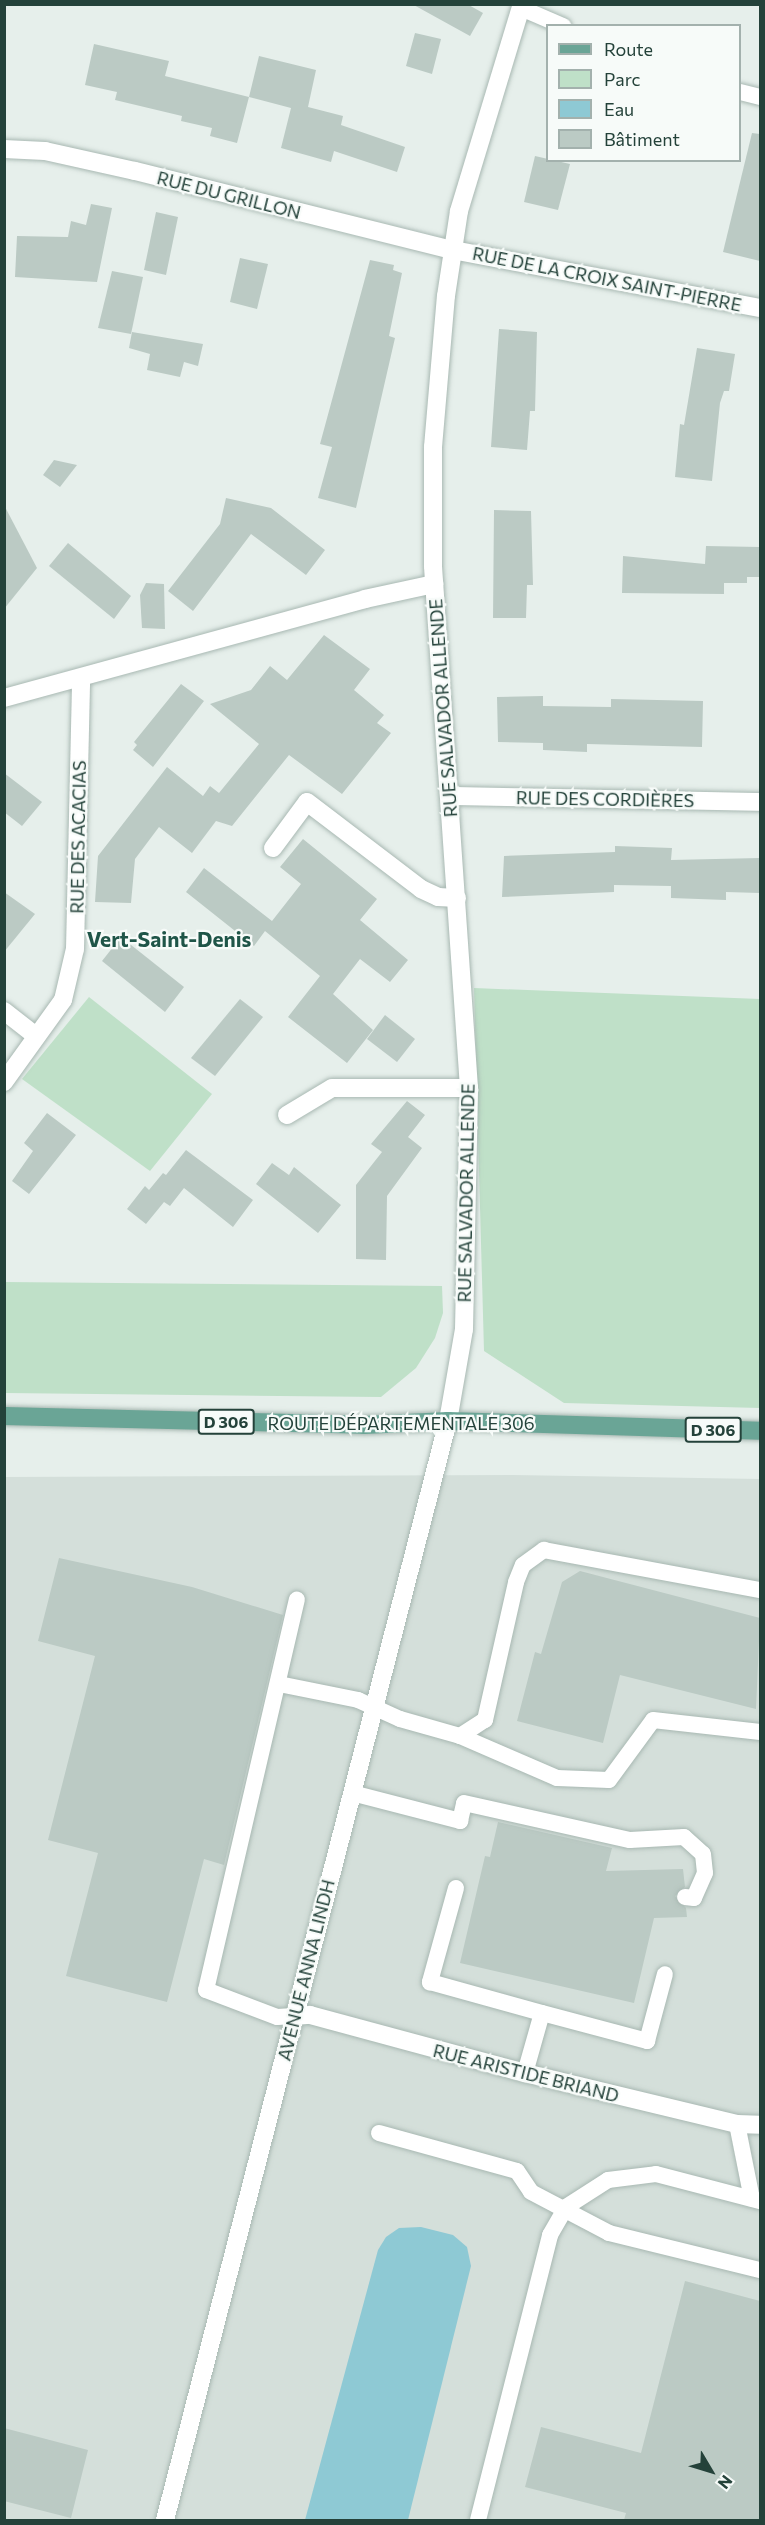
<!DOCTYPE html>
<meta charset="utf-8">
<style>
body{margin:0}
#map{position:relative;width:765px;height:2525px;overflow:hidden;background:#e6efeb;font-family:Commissioner,sans-serif}
div>[style]{position:absolute}
.built>*{inset:0;background:#d4dfda}
.green>*{inset:0;background:#bfe0c8}
.water>*{inset:0;background:#8ec9d4}
.building>*{inset:0;background:#bbcac4}
.roads{filter:drop-shadow(0 0 2px #a8b8b2) drop-shadow(0 0 2px #a8b8b2)}
.service>*{height:16px;margin:-8px;padding:0 8px;transform-origin:8px;border-radius:8px;background:#fff}
.minor>*{height:18px;margin:-9px;padding:0 9px;transform-origin:9px;border-radius:9px;background:#fff}
.tertiary>*{height:18px;margin:-9px;padding:0 9px;transform-origin:9px;border-radius:9px;background:#fff}
.secondary>*{height:18px;margin:-9px;padding:0 9px;transform-origin:9px;border-radius:9px;background:#fff}
.primary>*{height:18px;margin:-9px;padding:0 9px;transform-origin:9px;border-radius:9px;background:#6aa596}
span{translate:-50% -50%;white-space:nowrap;text-align:center;line-height:1.15;-webkit-text-stroke:4.5px #f7fbf9;paint-order:stroke}
.shield-label span{padding:2px 4px;background:#f7fbf9;border:2px solid;border-radius:4px;-webkit-text-stroke-width:0}
.shield-label{font-size:16px;color:#24423a;font-weight:700}
.street-label{font-size:18px;color:#24423a}
.quarter-label{font-size:21px;color:#1f5548;font-weight:700}
.frame{position:absolute;inset:0;border:6px solid #24423a;pointer-events:none}
.legend{position:absolute;left:546px;top:24px;width:195px;height:138px;box-sizing:border-box;background:#f7fbf9;border:2px solid #a3b1ad;margin:0;padding:8px 10px;list-style:none;font-size:18px;color:#24423a}
.legend li{display:flex;align-items:center;gap:12px;height:30px}
.legend b{width:30px;border:2px solid #a3b1ad}
.north{position:absolute;left:681px;top:2441px;width:60px;height:60px;-webkit-text-stroke:4px #f7fbf9;paint-order:stroke;rotate:128deg;font-size:16px;font-weight:700;line-height:24px;text-align:center;color:#24423a}
.north::after{content:'';display:block;margin:auto;width:21px;height:27px;background:#24423a;clip-path:polygon(50% 0,100% 100%,50% 72%,0 100%)}
</style>
<div id="map">
<div class="built">
<div style="clip-path:polygon(513px 1475px,760px 1479px,760px 2520px,5px 2520px,4px 1477px)"></div>
</div>
<div class="green">
<div style="clip-path:polygon(474px 988px,760px 999px,760px 1408px,564px 1403px,484px 1351px)"></div>
<div style="clip-path:polygon(89px 997px,212px 1094px,150px 1171px,22px 1079px)"></div>
<div style="clip-path:polygon(5px 1282px,442px 1286px,443px 1313px,435px 1338px,416px 1368px,381px 1397px,5px 1393px)"></div>
</div>
<div class="water">
<div style="clip-path:polygon(421px 2227px,453px 2235px,467px 2247px,471px 2266px,408px 2520px,305px 2520px,378px 2250px,386px 2237px,399px 2228px)"></div>
</div>
<div class="building">
<div style="clip-path:polygon(412px 4px,467px 4px,483px 13px,470px 36px)"></div>
<div style="clip-path:polygon(415px 33px,441px 39px,432px 74px,406px 66px)"></div>
<div style="clip-path:polygon(94px 44px,169px 61px,165px 76px,249px 97px,237px 143px,210px 136px,212px 128px,181px 121px,182px 116px,115px 100px,117px 92px,85px 85px)"></div>
<div style="clip-path:polygon(259px 56px,316px 70px,308px 107px,343px 116px,341px 125px,405px 147px,397px 172px,334px 151px,331px 162px,281px 148px,291px 108px,249px 97px)"></div>
<div style="clip-path:polygon(752px 133px,760px 134px,760px 261px,723px 252px)"></div>
<div style="clip-path:polygon(535px 156px,570px 164px,558px 210px,524px 202px)"></div>
<div style="clip-path:polygon(91px 204px,112px 208px,97px 282px,15px 277px,17px 236px,68px 237px,71px 221px,86px 225px)"></div>
<div style="clip-path:polygon(156px 212px,178px 217px,166px 275px,144px 270px)"></div>
<div style="clip-path:polygon(240px 258px,268px 264px,257px 309px,230px 302px)"></div>
<div style="clip-path:polygon(370px 260px,394px 265px,393px 270px,402px 273px,389px 336px,395px 338px,356px 508px,318px 498px,332px 447px,320px 444px)"></div>
<div style="clip-path:polygon(112px 271px,143px 277px,131px 334px,98px 328px)"></div>
<div style="clip-path:polygon(499px 329px,537px 332px,535px 411px,530px 411px,527px 450px,491px 447px)"></div>
<div style="clip-path:polygon(132px 332px,203px 344px,198px 366px,184px 362px,180px 377px,147px 370px,150px 354px,129px 348px)"></div>
<div style="clip-path:polygon(697px 348px,735px 354px,729px 391px,724px 391px,720px 403px,712px 481px,675px 477px,680px 424px,684px 425px)"></div>
<div style="clip-path:polygon(54px 460px,77px 465px,60px 487px,43px 475px)"></div>
<div style="clip-path:polygon(226px 498px,271px 508px,325px 550px,306px 575px,251px 534px,193px 611px,168px 591px,220px 524px)"></div>
<div style="clip-path:polygon(4px 505px,37px 568px,4px 609px)"></div>
<div style="clip-path:polygon(494px 510px,531px 511px,533px 585px,527px 585px,526px 618px,493px 618px)"></div>
<div style="clip-path:polygon(68px 543px,131px 596px,114px 619px,49px 566px)"></div>
<div style="clip-path:polygon(706px 546px,760px 547px,760px 577px,747px 577px,747px 583px,724px 583px,724px 594px,622px 593px,623px 556px,705px 564px)"></div>
<div style="clip-path:polygon(146px 583px,164px 584px,165px 629px,142px 628px,140px 595px)"></div>
<div style="clip-path:polygon(324px 635px,370px 669px,354px 690px,384px 715px,377px 723px,391px 733px,342px 794px,289px 755px,232px 826px,216px 821px,192px 853px,159px 827px,135px 859px,131px 903px,95px 902px,98px 856px,167px 767px,203px 796px,210px 786px,219px 793px,259px 744px,210px 704px,251px 690px,270px 666px,287px 680px)"></div>
<div style="clip-path:polygon(181px 684px,204px 701px,153px 767px,133px 750px,137px 745px,134px 742px)"></div>
<div style="clip-path:polygon(543px 696px,543px 706px,611px 707px,611px 699px,703px 701px,702px 747px,587px 744px,587px 752px,543px 750px,543px 743px,498px 742px,497px 697px)"></div>
<div style="clip-path:polygon(4px 773px,42px 802px,22px 826px,4px 812px)"></div>
<div style="clip-path:polygon(303px 839px,377px 899px,360px 920px,408px 960px,390px 982px,360px 959px,333px 994px,373px 1030px,347px 1063px,288px 1017px,320px 976px,265px 931px,254px 946px,186px 892px,204px 868px,272px 921px,301px 884px,280px 867px)"></div>
<div style="clip-path:polygon(615px 846px,672px 848px,671px 860px,760px 858px,760px 893px,726px 892px,726px 900px,671px 898px,671px 886px,614px 885px,614px 892px,502px 897px,504px 856px,615px 852px)"></div>
<div style="clip-path:polygon(4px 892px,35px 914px,4px 952px)"></div>
<div style="clip-path:polygon(121px 937px,184px 987px,165px 1012px,102px 961px)"></div>
<div style="clip-path:polygon(240px 999px,263px 1017px,215px 1076px,191px 1058px)"></div>
<div style="clip-path:polygon(385px 1015px,415px 1039px,397px 1062px,367px 1039px)"></div>
<div style="clip-path:polygon(407px 1101px,425px 1115px,408px 1137px,422px 1148px,387px 1196px,386px 1260px,356px 1259px,356px 1185px,382px 1152px,371px 1144px)"></div>
<div style="clip-path:polygon(47px 1113px,76px 1135px,29px 1194px,12px 1181px,33px 1151px,24px 1143px)"></div>
<div style="clip-path:polygon(186px 1150px,253px 1200px,233px 1227px,184px 1188px,170px 1206px,164px 1202px,146px 1224px,127px 1209px,145px 1186px,149px 1190px,163px 1173px,166px 1175px)"></div>
<div style="clip-path:polygon(272px 1163px,289px 1175px,294px 1167px,341px 1205px,318px 1233px,256px 1184px)"></div>
<div style="clip-path:polygon(59px 1558px,192px 1587px,283px 1615px,224px 1865px,204px 1859px,167px 2002px,66px 1976px,98px 1853px,48px 1840px,95px 1656px,38px 1641px)"></div>
<div style="clip-path:polygon(580px 1571px,760px 1618px,756px 1709px,620px 1675px,603px 1743px,517px 1721px,535px 1652px,541px 1654px,562px 1582px)"></div>
<div style="clip-path:polygon(498px 1822px,612px 1848px,606px 1871px,683px 1869px,685px 1887px,675px 1896px,686px 1908px,687px 1917px,654px 1918px,634px 2003px,460px 1963px,485px 1856px,490px 1857px)"></div>
<div style="clip-path:polygon(685px 2281px,760px 2301px,760px 2520px,624px 2520px,626px 2513px,525px 2487px,541px 2427px,641px 2453px)"></div>
<div style="clip-path:polygon(4px 2428px,88px 2450px,71px 2518px,4px 2501px)"></div>
</div>
<div class="roads">
<div class="service">
<div style="left:521px;top:8px;width:46px;rotate:23.2deg"></div>
<div style="left:740px;top:92px;width:21px;rotate:14deg"></div>
<div style="left:279px;top:1684px;width:81px;rotate:11.4deg"></div>
<div style="left:358px;top:1700px;width:46px;rotate:24.3deg"></div>
<div style="left:400px;top:1719px;width:62px;rotate:15.8deg"></div>
<div style="left:460px;top:1736px;width:106px;rotate:23.4deg"></div>
<div style="left:557px;top:1778px;width:52px;rotate:2.2deg"></div>
<div style="left:609px;top:1780px;width:74px;rotate:-53.7deg"></div>
<div style="left:653px;top:1720px;width:108px;rotate:6.4deg"></div>
<div style="left:460px;top:1736px;width:30px;rotate:-33deg"></div>
<div style="left:485px;top:1720px;width:141px;rotate:-77.3deg"></div>
<div style="left:516px;top:1582px;width:18px;rotate:-68deg"></div>
<div style="left:523px;top:1565px;width:26px;rotate:-36deg"></div>
<div style="left:544px;top:1550px;width:220px;rotate:10.5deg"></div>
<div style="left:352px;top:1793px;width:112px;rotate:14.5deg"></div>
<div style="left:460px;top:1821px;width:18px;rotate:-77deg"></div>
<div style="left:464px;top:1803px;width:170px;rotate:12.6deg"></div>
<div style="left:630px;top:1840px;width:54px;rotate:-3.2deg"></div>
<div style="left:684px;top:1837px;width:25px;rotate:42deg"></div>
<div style="left:703px;top:1854px;width:19px;rotate:84deg"></div>
<div style="left:705px;top:1873px;width:27px;rotate:114deg"></div>
<div style="left:694px;top:1898px;width:9px;rotate:-174deg"></div>
<div style="left:456px;top:1888px;width:98px;rotate:105.5deg"></div>
<div style="left:430px;top:1982px;width:116px;rotate:15.5deg"></div>
<div style="left:294px;top:2016px;width:17px;rotate:177deg"></div>
<div style="left:277px;top:2017px;width:76px;rotate:-159.2deg"></div>
<div style="left:206px;top:1990px;width:401px;rotate:-76.9deg"></div>
<div style="left:525px;top:2073px;width:62px;rotate:-74.2deg"></div>
<div style="left:542px;top:2013px;width:109px;rotate:14.9deg"></div>
<div style="left:647px;top:2041px;width:69px;rotate:-75deg"></div>
<div style="left:737px;top:2124px;width:76px;rotate:78.7deg"></div>
<div style="left:379px;top:2133px;width:143px;rotate:15.4deg"></div>
<div style="left:517px;top:2171px;width:25px;rotate:56deg"></div>
<div style="left:531px;top:2192px;width:88px;rotate:27.7deg"></div>
<div style="left:609px;top:2233px;width:155px;rotate:13.8deg"></div>
<div style="left:478px;top:2520px;width:294px;rotate:-75.8deg"></div>
<div style="left:550px;top:2235px;width:32px;rotate:-60deg"></div>
<div style="left:566px;top:2207px;width:50px;rotate:-32.7deg"></div>
<div style="left:608px;top:2180px;width:48px;rotate:-7.1deg"></div>
<div style="left:656px;top:2174px;width:107px;rotate:14.6deg"></div>
</div>
<div class="minor">
<div style="left:4px;top:149px;width:41px;rotate:2.8deg"></div>
<div style="left:45px;top:151px;width:92px;rotate:12.5deg"></div>
<div style="left:135px;top:171px;width:328px;rotate:14deg"></div>
<div style="left:453px;top:250px;width:312px;rotate:10.7deg"></div>
<div style="left:4px;top:698px;width:374px;rotate:-15.3deg"></div>
<div style="left:365px;top:599px;width:71px;rotate:-12.3deg"></div>
<div style="left:450px;top:796px;width:310px;rotate:1.1deg"></div>
<div style="left:273px;top:848px;width:57px;rotate:-53.5deg"></div>
<div style="left:307px;top:802px;width:143px;rotate:37.3deg"></div>
<div style="left:421px;top:889px;width:19px;rotate:25deg"></div>
<div style="left:438px;top:897px;width:19px;rotate:3deg"></div>
<div style="left:4px;top:1011px;width:41px;rotate:38deg"></div>
<div style="left:4px;top:1082px;width:101px;rotate:-54.3deg"></div>
<div style="left:63px;top:1000px;width:52px;rotate:-76.8deg"></div>
<div style="left:75px;top:949px;width:269px;rotate:-88.7deg"></div>
<div style="left:287px;top:1115px;width:52px;rotate:-31deg"></div>
<div style="left:332px;top:1088px;width:137px"></div>
<div style="left:294px;top:2016px;width:16px;rotate:-4deg"></div>
<div style="left:310px;top:2015px;width:223px;rotate:15.1deg"></div>
<div style="left:525px;top:2073px;width:218px;rotate:13.5deg"></div>
<div style="left:737px;top:2124px;width:23px;rotate:2deg"></div>
</div>
<div class="tertiary">
<div style="left:448px;top:1421px;width:93px;rotate:-80.1deg"></div>
<div style="left:464px;top:1329px;width:241px;rotate:-88.8deg"></div>
<div style="left:469px;top:1088px;width:523px;rotate:-93.95deg"></div>
<div style="left:433px;top:566px;width:119px;rotate:-90deg"></div>
<div style="left:433px;top:447px;width:152px;rotate:-85.1deg"></div>
<div style="left:446px;top:296px;width:86px;rotate:-81.3deg"></div>
<div style="left:459px;top:211px;width:216px;rotate:-73.1deg"></div>
</div>
<div class="secondary">
<div style="left:165px;top:2520px;width:1135px;rotate:-75.56deg"></div>
</div>
<div class="primary">
<div style="left:4px;top:1416px;width:360px;rotate:1.4deg"></div>
<div style="left:364px;top:1425px;width:84px;rotate:-2.7deg"></div>
<div style="left:448px;top:1421px;width:312px;rotate:1.8deg"></div>
</div>
</div>
<div class="shield-label">
<span style="left:226px;top:1422px">D 306</span>
<span style="left:713px;top:1430px">D 306</span>
</div>
<div class="street-label">
<span style="left:229px;top:195px;rotate:14deg">RUE DU GRILLON</span>
<span style="left:607px;top:279px;rotate:11deg">RUE DE LA CROIX SAINT-PIERRE</span>
<span style="left:443px;top:708px;rotate:-94deg">RUE SALVADOR ALLENDE</span>
<span style="left:605px;top:799px;rotate:1deg">RUE DES CORDIÈRES</span>
<span style="left:78px;top:837px;rotate:-89deg">RUE DES ACACIAS</span>
<span style="left:466px;top:1193px;rotate:-89deg">RUE SALVADOR ALLENDE</span>
<span style="left:401px;top:1423px">ROUTE DÉPARTEMENTALE 306</span>
<span style="left:306px;top:1970px;rotate:-76deg">AVENUE ANNA LINDH</span>
<span style="left:526px;top:2073px;rotate:14deg">RUE ARISTIDE BRIAND</span>
</div>
<div class="quarter-label">
<span style="left:169px;top:939px">Vert-Saint-Denis</span>
</div>
<div class="frame"></div>
<ul class="legend">
<li><b style="height:8px;background:#6aa596"></b>Route</li>
<li><b style="height:16px;background:#bfe0c8"></b>Parc</li>
<li><b style="height:16px;background:#8ec9d4"></b>Eau</li>
<li><b style="height:16px;background:#bbcac4"></b>Bâtiment</li>
</ul>
<div class="north">N</div>
</div>
